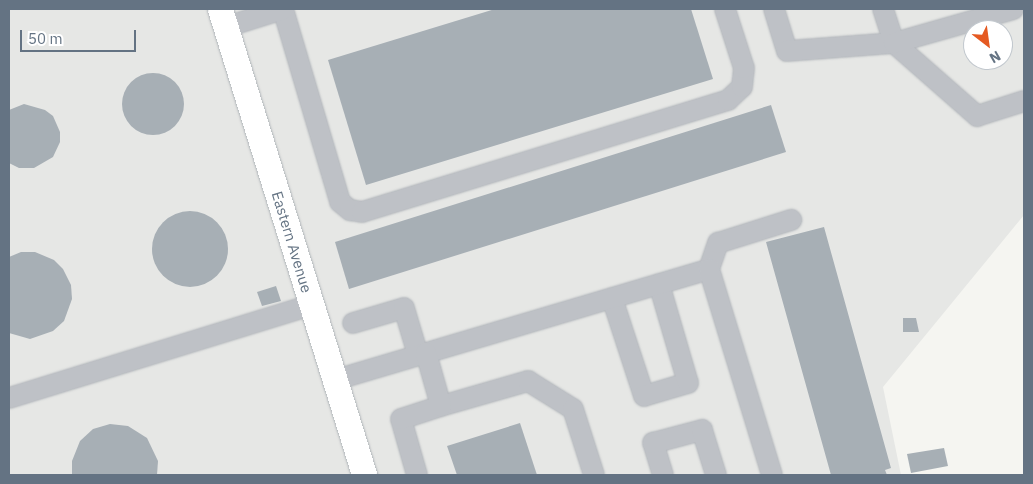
<!DOCTYPE html>
<style>
body{margin:0}
#map{position:relative;width:1033px;height:484px;overflow:hidden;background:#f5f5f1;font-family:"IBM Plex Sans",sans-serif}
div>[style]{position:absolute}
.built>*{inset:0;background:#e6e7e5}
.building>*{inset:0;background:#a7afb5}
.round{border-radius:50%}
.roads{filter:drop-shadow(0 0 1px #b1b5ba) drop-shadow(0 0 1px #b1b5ba)}
.minor>*{height:20px;margin:-10px;padding:0 10px;transform-origin:10px;border-radius:10px;background:#bec1c6}
.major>*{height:25px;margin:-12.5px;padding:0 12.5px;transform-origin:12.5px;border-radius:12.5px;background:#fff}
span{translate:-50% -50%;white-space:nowrap;text-align:center;line-height:1.15;-webkit-text-stroke:5px #fff;paint-order:stroke}
.street-label{font-size:15px;color:#647383}
.frame{position:absolute;inset:0;border:10px solid #647383;pointer-events:none}
.north{position:absolute;left:963px;top:20px;width:50px;height:50px;box-sizing:border-box;background:#fff;border:1px solid #c1c7cd;border-radius:50%;rotate:150deg;font-size:14px;font-weight:700;line-height:20px;text-align:center;color:#647383}
.north::after{content:'';display:block;margin:auto;width:18px;height:22px;background:#e55a22;clip-path:polygon(50% 0,100% 100%,50% 72%,0 100%)}
.scale{position:absolute;left:20px;top:30px;width:116px;height:22px;box-sizing:border-box;border:2px solid #647383;border-top:0;padding-left:6px;font-size:15px;line-height:18px;white-space:nowrap;color:#647383;-webkit-text-stroke:4px #fff;paint-order:stroke}
</style>
<div id="map">
<div class="built">
<div style="clip-path:polygon(evenodd,9px 9px,1024px 9px,1024px 215px,883px 387px,901px 475px,9px 475px,9px 9px,973px 30px,1003px 30px,1003px 60px,973px 60px,973px 30px)"></div>
</div>
<div class="building">
<div style="clip-path:polygon(495px 9px,691px 9px,713px 79px,366px 185px,328px 60px)"></div>
<div class="round" style="left:122px;top:73px;width:62px;height:62px"></div>
<div style="clip-path:polygon(24px 104px,45px 110px,53px 116px,60px 132px,60px 142px,53px 157px,34px 168px,19px 168px,9px 163px,9px 110px)"></div>
<div style="clip-path:polygon(771px 105px,786px 152px,349px 289px,335px 242px)"></div>
<div class="round" style="left:152px;top:211px;width:76px;height:76px"></div>
<div style="clip-path:polygon(824px 227px,891px 468px,885px 470px,887px 475px,831px 475px,766px 242px)"></div>
<div style="clip-path:polygon(21px 252px,35px 252px,54px 260px,63px 269px,71px 285px,72px 299px,64px 321px,53px 331px,30px 339px,9px 333px,9px 257px)"></div>
<div style="clip-path:polygon(276px 286px,281px 301px,262px 306px,257px 292px)"></div>
<div style="clip-path:polygon(903px 318px,916px 318px,919px 332px,903px 332px)"></div>
<div style="clip-path:polygon(520px 423px,537px 475px,457px 475px,447px 446px)"></div>
<div style="clip-path:polygon(110px 424px,128px 426px,147px 438px,158px 461px,157px 475px,72px 475px,72px 461px,80px 441px,93px 429px)"></div>
<div style="clip-path:polygon(944px 448px,948px 466px,911px 473px,907px 454px)"></div>
</div>
<div class="roads">
<div class="minor">
<div style="left:283px;top:9px;width:201px;rotate:73.5deg"></div>
<div style="left:340px;top:202px;width:13px;rotate:39deg"></div>
<div style="left:350px;top:210px;width:12px;rotate:9deg"></div>
<div style="left:362px;top:212px;width:383px;rotate:-17deg"></div>
<div style="left:728px;top:100px;width:19px;rotate:-43deg"></div>
<div style="left:742px;top:87px;width:19px;rotate:-84deg"></div>
<div style="left:744px;top:68px;width:62px;rotate:-107.9deg"></div>
<div style="left:774px;top:9px;width:44px;rotate:72.8deg"></div>
<div style="left:787px;top:51px;width:107px;rotate:-4.3deg"></div>
<div style="left:894px;top:43px;width:111px;rotate:41.3deg"></div>
<div style="left:977px;top:116px;width:49px;rotate:-17.7deg"></div>
<div style="left:883px;top:9px;width:36px;rotate:72deg"></div>
<div style="left:894px;top:43px;width:124px;rotate:-15.9deg"></div>
<div style="left:226px;top:27px;width:60px;rotate:-17.5deg"></div>
<div style="left:709px;top:269px;width:28px;rotate:-71deg"></div>
<div style="left:718px;top:243px;width:77px;rotate:-17.5deg"></div>
<div style="left:612px;top:298px;width:103px;rotate:71.9deg"></div>
<div style="left:644px;top:396px;width:46px;rotate:-16.5deg"></div>
<div style="left:688px;top:383px;width:103px;rotate:-106.3deg"></div>
<div style="left:353px;top:323px;width:53px;rotate:-16.4deg"></div>
<div style="left:404px;top:308px;width:49px;rotate:73.4deg"></div>
<div style="left:335px;top:380px;width:390px;rotate:-16.5deg"></div>
<div style="left:709px;top:269px;width:215px;rotate:73deg"></div>
<div style="left:9px;top:398px;width:316px;rotate:-17.1deg"></div>
<div style="left:441px;top:406px;width:91px;rotate:-16deg"></div>
<div style="left:528px;top:381px;width:53px;rotate:31.9deg"></div>
<div style="left:573px;top:409px;width:69px;rotate:72.3deg"></div>
<div style="left:417px;top:475px;width:58px;rotate:-105.9deg"></div>
<div style="left:401px;top:419px;width:42px;rotate:-18deg"></div>
<div style="left:441px;top:406px;width:55px;rotate:-105.8deg"></div>
<div style="left:663px;top:475px;width:34px;rotate:-107deg"></div>
<div style="left:653px;top:443px;width:51px;rotate:-14.9deg"></div>
<div style="left:702px;top:430px;width:47px;rotate:72.7deg"></div>
</div>
<div class="major">
<div style="left:220px;top:9px;width:488px;rotate:72.8deg"></div>
</div>
</div>
<div class="street-label">
<span style="left:292px;top:242px;rotate:73deg">Eastern Avenue</span>
</div>
<div class="frame"></div>
<div class="north">N</div>
<div class="scale">50 m</div>
</div>
